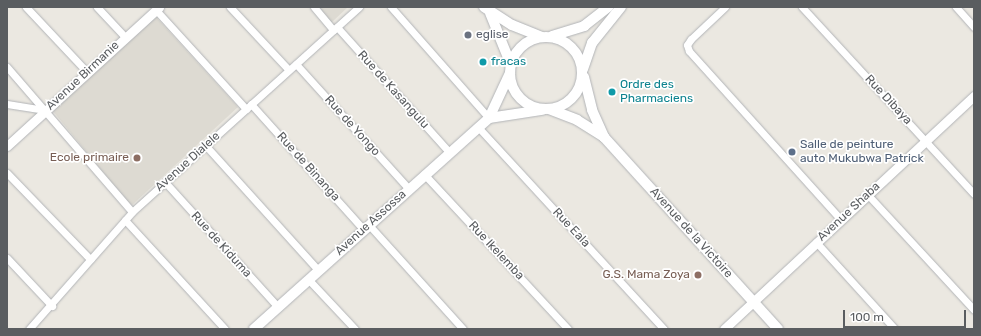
<!DOCTYPE html>
<style>
body{margin:0}
#map{position:relative;width:981px;height:336px;overflow:hidden;background:#ebe8e1;font-family:Rubik,sans-serif}
div>[style]{position:absolute}
.education>*{inset:0;background:#dddad2}
.roads{filter:drop-shadow(0 0 1px #b2b4b7) drop-shadow(0 0 1px #b2b4b7)}
.minor>*{height:7px;margin:-3.5px;padding:0 3.5px;transform-origin:3.5px;border-radius:3.5px;background:#fff}
.tertiary>*{height:9px;margin:-4.5px;padding:0 4.5px;transform-origin:4.5px;border-radius:4.5px;background:#fff}
.secondary>*{height:10px;margin:-5px;padding:0 5px;transform-origin:5px;border-radius:5px;background:#fff}
.secondary>.ring{margin:-5px;padding:0;box-sizing:content-box;background:none;border:10px solid #fff;border-radius:50%}
.dots>*{width:11px;height:11px;translate:-50% -50%;box-sizing:border-box;border:2px solid #fff;border-radius:50%}
span{translate:-50% -50%;white-space:nowrap;text-align:center;line-height:1.15;-webkit-text-stroke:3.5px #fff;paint-order:stroke}
.worship-label{font-size:12px;color:#5b616d}
.left{translate:0 -50%;text-align:left}
.culture-label{font-size:12px;color:#0d838f}
.street-label{font-size:12px;color:#5a5d60}
.service-label{font-size:12px;color:#4e5e75}
.education-label{font-size:12px;color:#785e54}
.right{translate:-100% -50%;text-align:right}
.frame{position:absolute;inset:0;border:8px solid #5a5d60;pointer-events:none}
.scale{position:absolute;left:843px;top:310px;width:123px;height:18px;box-sizing:border-box;border:2px solid #5a5d60;border-top:0;padding-left:5px;font-size:12px;line-height:14px;white-space:nowrap;color:#5a5d60;-webkit-text-stroke:3px #fff;paint-order:stroke}
</style>
<div id="map">
<div class="education">
<div style="clip-path:polygon(317px 7px,348px 7px,331px 23px)"></div>
<div style="clip-path:polygon(155px 16px,238px 107px,131px 206px,52px 110px)"></div>
</div>
<div class="roads">
<div class="minor">
<div style="left:26px;top:7px;width:89px;rotate:46.8deg"></div>
<div style="left:97px;top:7px;width:41px;rotate:47deg"></div>
<div style="left:230px;top:7px;width:86px;rotate:46.9deg"></div>
<div style="left:314px;top:7px;width:30px;rotate:50deg"></div>
<div style="left:391px;top:7px;width:148px;rotate:48.6deg"></div>
<div style="left:725px;top:7px;width:47px;rotate:136.7deg"></div>
<div style="left:691px;top:39px;width:7px;rotate:124deg"></div>
<div style="left:687px;top:45px;width:6px;rotate:72deg"></div>
<div style="left:689px;top:51px;width:227px;rotate:48deg"></div>
<div style="left:802px;top:7px;width:254px;rotate:47.4deg"></div>
<div style="left:956px;top:7px;width:27px;rotate:48deg"></div>
<div style="left:156px;top:10px;width:134px;rotate:47.7deg"></div>
<div style="left:337px;top:27px;width:168px;rotate:48.1deg"></div>
<div style="left:296px;top:64px;width:169px;rotate:47.9deg"></div>
<div style="left:7px;top:67px;width:191px;rotate:49.2deg"></div>
<div style="left:7px;top:104px;width:39px;rotate:9deg"></div>
<div style="left:251px;top:104px;width:169px;rotate:48.1deg"></div>
<div style="left:478px;top:127px;width:275px;rotate:47.4deg"></div>
<div style="left:206px;top:146px;width:167px;rotate:47.9deg"></div>
<div style="left:7px;top:173px;width:120px;rotate:46deg"></div>
<div style="left:424px;top:174px;width:212px;rotate:47.1deg"></div>
<div style="left:165px;top:182px;width:169px;rotate:47.9deg"></div>
<div style="left:868px;top:195px;width:156px;rotate:47.3deg"></div>
<div style="left:125px;top:220px;width:148px;rotate:47.5deg"></div>
<div style="left:369px;top:225px;width:140px;rotate:47.9deg"></div>
<div style="left:816px;top:242px;width:118px;rotate:47.8deg"></div>
<div style="left:7px;top:258px;width:66px;rotate:46.8deg"></div>
<div style="left:308px;top:279px;width:69px;rotate:46.8deg"></div>
<div style="left:29px;top:329px;width:156px;rotate:-48.6deg"></div>
<div style="left:132px;top:212px;width:306px;rotate:-42.1deg"></div>
</div>
<div class="tertiary">
<div style="left:7px;top:146px;width:206px;rotate:-42.4deg"></div>
<div style="left:724px;top:329px;width:342px;rotate:-43deg"></div>
</div>
<div class="secondary">
<div style="left:484px;top:7px;width:33px;rotate:33deg"></div>
<div style="left:512px;top:25px;width:32px;rotate:22deg"></div>
<div style="left:490px;top:13px;width:56px;rotate:68deg"></div>
<div style="left:552px;top:36px;width:34px;rotate:-17deg"></div>
<div style="left:584px;top:26px;width:31px;rotate:-38deg"></div>
<div class="ring" style="left:510px;top:37px;width:62px;height:62px"></div>
<div style="left:583px;top:69px;width:28px;rotate:-71deg"></div>
<div style="left:592px;top:43px;width:46px;rotate:-51.1deg"></div>
<div style="left:584px;top:77px;width:34px;rotate:76deg"></div>
<div style="left:592px;top:110px;width:30px;rotate:66deg"></div>
<div style="left:549px;top:109px;width:30px;rotate:21deg"></div>
<div style="left:577px;top:120px;width:32px;rotate:32deg"></div>
<div style="left:604px;top:137px;width:259px;rotate:47.8deg"></div>
<div style="left:489px;top:118px;width:54px;rotate:-8.6deg"></div>
<div style="left:254px;top:329px;width:316px;rotate:-41.9deg"></div>
<div style="left:489px;top:118px;width:50px;rotate:-65deg"></div>
</div>
</div>
<div class="dots">
<div style="left:468px;top:35px;background:#6b7280"></div>
<div style="left:483px;top:62px;background:#0f9aa8"></div>
<div style="left:612px;top:92px;background:#0f9aa8"></div>
<div style="left:792px;top:152px;background:#5c6f8a"></div>
<div style="left:137px;top:158px;background:#8d6e63"></div>
<div style="left:698px;top:275px;background:#8d6e63"></div>
</div>
<div class="worship-label">
<span class="left" style="left:476px;top:35px">eglise</span>
</div>
<div class="culture-label">
<span class="left" style="left:491px;top:62px">fracas</span>
<span class="left" style="left:620px;top:92px">Ordre des<br>Pharmaciens</span>
</div>
<div class="street-label">
<span style="left:83px;top:76px;rotate:-43deg">Avenue Birmanie</span>
<span style="left:393px;top:90px;rotate:48deg">Rue de Kasangulu</span>
<span style="left:888px;top:100px;rotate:47deg">Rue Dibaya</span>
<span style="left:352px;top:126px;rotate:48deg">Rue de Yongo</span>
<span style="left:188px;top:162px;rotate:-42deg">Avenue Dialele</span>
<span style="left:308px;top:167px;rotate:48deg">Rue de Binanga</span>
<span style="left:849px;top:212px;rotate:-43deg">Avenue Shaba</span>
<span style="left:371px;top:223px;rotate:-42deg">Avenue Assossa</span>
<span style="left:571px;top:228px;rotate:47deg">Rue Eala</span>
<span style="left:691px;top:233px;rotate:48deg">Avenue de la Victoire</span>
<span style="left:221px;top:245px;rotate:48deg">Rue de Kiduma</span>
<span style="left:496px;top:251px;rotate:47deg">Rue Ikelemba</span>
</div>
<div class="service-label">
<span class="left" style="left:800px;top:152px">Salle de peinture<br>auto Mukubwa Patrick</span>
</div>
<div class="education-label">
<span class="right" style="left:129px;top:158px">Ecole primaire</span>
<span class="right" style="left:690px;top:275px">G.S. Mama Zoya</span>
</div>
<div class="frame"></div>
<div class="scale">100 m</div>
</div>
